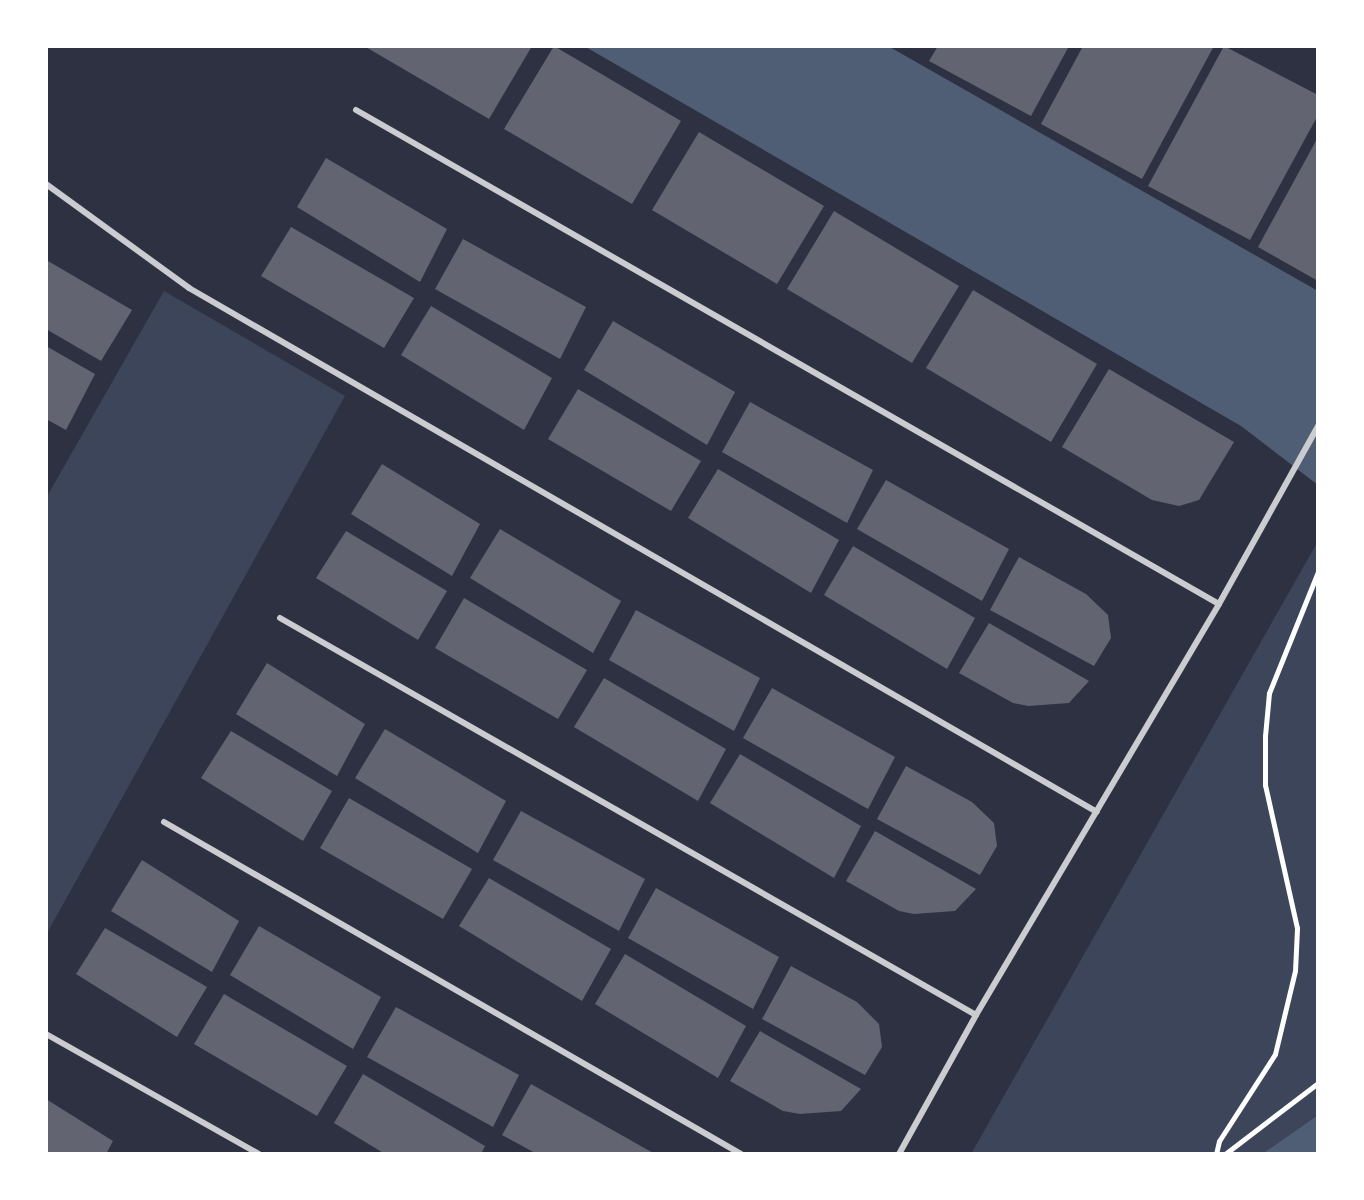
<!DOCTYPE html>
<style>
body{margin:0}
#map{position:relative;width:1364px;height:1200px;overflow:hidden;background:#2d3142;font-family:"Open Sans",sans-serif}
div>[style]{position:absolute}
.green>*{inset:0;background:#3c4559}
.water>*{inset:0;background:#4f5d75}
.building>*{inset:0;background:#626471}
.path>*{height:5px;margin:-2.5px;padding:0 2.5px;transform-origin:2.5px;border-radius:2.5px;background:#fff}
.service>*{height:6px;margin:-3px;padding:0 3px;transform-origin:3px;border-radius:3px;background:#caccd0}
span{translate:-50% -50%;white-space:nowrap;text-align:center;line-height:1.15;-webkit-text-stroke:6px #fff;paint-order:stroke}
.frame{position:absolute;inset:0;border:48px solid #fff;pointer-events:none}
</style>
<div id="map">
<div class="green">
<div style="clip-path:polygon(164px 291px,345px 396px,46px 935px,46px 498px)"></div>
<div style="clip-path:polygon(1318px 541px,1318px 1115px,1262px 1154px,971px 1154px)"></div>
</div>
<div class="water">
<div style="clip-path:polygon(584px 46px,888px 46px,1318px 291px,1318px 485px,1241px 426px)"></div>
<div style="clip-path:polygon(1318px 1115px,1318px 1154px,1262px 1154px)"></div>
</div>
<div class="building">
<div style="clip-path:polygon(364px 46px,532px 46px,489px 119px)"></div>
<div style="clip-path:polygon(554px 46px,681px 121px,632px 204px,504px 129px)"></div>
<div style="clip-path:polygon(938px 46px,1069px 46px,1031px 116px,929px 61px)"></div>
<div style="clip-path:polygon(1083px 46px,1214px 46px,1142px 179px,1041px 124px)"></div>
<div style="clip-path:polygon(1224px 46px,1318px 95px,1318px 115px,1250px 240px,1148px 186px)"></div>
<div style="clip-path:polygon(699px 132px,824px 206px,777px 284px,652px 210px)"></div>
<div style="clip-path:polygon(1318px 137px,1318px 281px,1258px 247px)"></div>
<div style="clip-path:polygon(326px 158px,447px 229px,420px 282px,297px 207px)"></div>
<div style="clip-path:polygon(834px 211px,959px 286px,912px 363px,787px 289px)"></div>
<div style="clip-path:polygon(291px 227px,414px 298px,384px 348px,261px 276px)"></div>
<div style="clip-path:polygon(463px 239px,586px 307px,560px 359px,435px 289px)"></div>
<div style="clip-path:polygon(48px 261px,132px 310px,101px 361px,46px 329px)"></div>
<div style="clip-path:polygon(973px 290px,1097px 364px,1051px 442px,926px 368px)"></div>
<div style="clip-path:polygon(431px 306px,552px 378px,524px 430px,401px 355px)"></div>
<div style="clip-path:polygon(613px 321px,735px 392px,707px 445px,584px 370px)"></div>
<div style="clip-path:polygon(46px 346px,95px 374px,66px 430px,46px 419px)"></div>
<div style="clip-path:polygon(1109px 369px,1234px 442px,1199px 500px,1179px 506px,1152px 500px,1062px 447px)"></div>
<div style="clip-path:polygon(578px 389px,701px 461px,671px 511px,548px 439px)"></div>
<div style="clip-path:polygon(750px 402px,873px 470px,847px 523px,722px 452px)"></div>
<div style="clip-path:polygon(382px 464px,480px 524px,452px 576px,351px 514px)"></div>
<div style="clip-path:polygon(718px 469px,839px 540px,811px 593px,688px 518px)"></div>
<div style="clip-path:polygon(886px 480px,1009px 549px,982px 601px,857px 529px)"></div>
<div style="clip-path:polygon(500px 529px,621px 601px,593px 653px,470px 578px)"></div>
<div style="clip-path:polygon(346px 531px,447px 591px,418px 640px,316px 578px)"></div>
<div style="clip-path:polygon(853px 546px,975px 618px,947px 669px,824px 595px)"></div>
<div style="clip-path:polygon(1019px 557px,1086px 594px,1108px 615px,1111px 638px,1094px 666px,990px 610px)"></div>
<div style="clip-path:polygon(464px 598px,587px 670px,558px 719px,435px 648px)"></div>
<div style="clip-path:polygon(636px 610px,760px 678px,734px 731px,609px 660px)"></div>
<div style="clip-path:polygon(989px 623px,1089px 681px,1069px 703px,1028px 706px,1013px 703px,959px 673px)"></div>
<div style="clip-path:polygon(267px 663px,365px 724px,337px 776px,236px 714px)"></div>
<div style="clip-path:polygon(604px 678px,726px 749px,698px 801px,574px 727px)"></div>
<div style="clip-path:polygon(772px 688px,895px 757px,868px 809px,743px 738px)"></div>
<div style="clip-path:polygon(385px 729px,506px 801px,478px 853px,355px 778px)"></div>
<div style="clip-path:polygon(231px 731px,332px 791px,303px 841px,201px 778px)"></div>
<div style="clip-path:polygon(740px 754px,861px 826px,834px 878px,710px 803px)"></div>
<div style="clip-path:polygon(906px 766px,972px 802px,994px 823px,997px 846px,980px 875px,877px 819px)"></div>
<div style="clip-path:polygon(349px 798px,472px 869px,443px 919px,320px 848px)"></div>
<div style="clip-path:polygon(521px 811px,645px 879px,619px 931px,493px 860px)"></div>
<div style="clip-path:polygon(875px 831px,976px 889px,955px 911px,914px 914px,899px 911px,846px 881px)"></div>
<div style="clip-path:polygon(142px 860px,239px 921px,212px 972px,111px 911px)"></div>
<div style="clip-path:polygon(489px 878px,611px 949px,582px 1001px,459px 926px)"></div>
<div style="clip-path:polygon(656px 888px,779px 957px,753px 1009px,628px 938px)"></div>
<div style="clip-path:polygon(259px 926px,381px 997px,353px 1049px,230px 975px)"></div>
<div style="clip-path:polygon(105px 928px,207px 987px,177px 1037px,76px 974px)"></div>
<div style="clip-path:polygon(625px 954px,746px 1026px,718px 1078px,595px 1004px)"></div>
<div style="clip-path:polygon(791px 966px,857px 1002px,879px 1024px,882px 1047px,865px 1075px,762px 1019px)"></div>
<div style="clip-path:polygon(224px 994px,347px 1066px,317px 1116px,194px 1044px)"></div>
<div style="clip-path:polygon(396px 1007px,519px 1075px,493px 1127px,367px 1057px)"></div>
<div style="clip-path:polygon(760px 1031px,861px 1089px,841px 1111px,800px 1114px,783px 1111px,730px 1081px)"></div>
<div style="clip-path:polygon(363px 1074px,485px 1146px,481px 1154px,385px 1154px,334px 1123px)"></div>
<div style="clip-path:polygon(531px 1084px,655px 1154px,537px 1154px,502px 1135px)"></div>
<div style="clip-path:polygon(46px 1099px,113px 1141px,106px 1154px,46px 1154px)"></div>
</div>
<div class="path">
<div style="left:1216px;top:1154px;width:13px;rotate:-77deg"></div>
<div style="left:1219px;top:1141px;width:103px;rotate:-57.2deg"></div>
<div style="left:1275px;top:1054px;width:85px;rotate:-76.5deg"></div>
<div style="left:1295px;top:971px;width:43px;rotate:-87.3deg"></div>
<div style="left:1297px;top:928px;width:147px;rotate:-102.6deg"></div>
<div style="left:1265px;top:785px;width:49px;rotate:-90deg"></div>
<div style="left:1265px;top:736px;width:43px;rotate:-84.7deg"></div>
<div style="left:1269px;top:693px;width:131px;rotate:-68deg"></div>
<div style="left:1225px;top:1154px;width:117px;rotate:-37.4deg"></div>
</div>
<div class="service">
<div style="left:356px;top:110px;width:994px;rotate:29.79deg"></div>
<div style="left:46px;top:184px;width:177px;rotate:36deg"></div>
<div style="left:189px;top:288px;width:1048px;rotate:29.99deg"></div>
<div style="left:280px;top:618px;width:801px;rotate:29.7deg"></div>
<div style="left:164px;top:822px;width:666px;rotate:29.92deg"></div>
<div style="left:46px;top:1034px;width:244px;rotate:29.4deg"></div>
<div style="left:899px;top:1154px;width:159px;rotate:-61deg"></div>
<div style="left:976px;top:1015px;width:477px;rotate:-59.4deg"></div>
<div style="left:1219px;top:604px;width:204px;rotate:-60.9deg"></div>
</div>
<div class="frame"></div>
</div>
